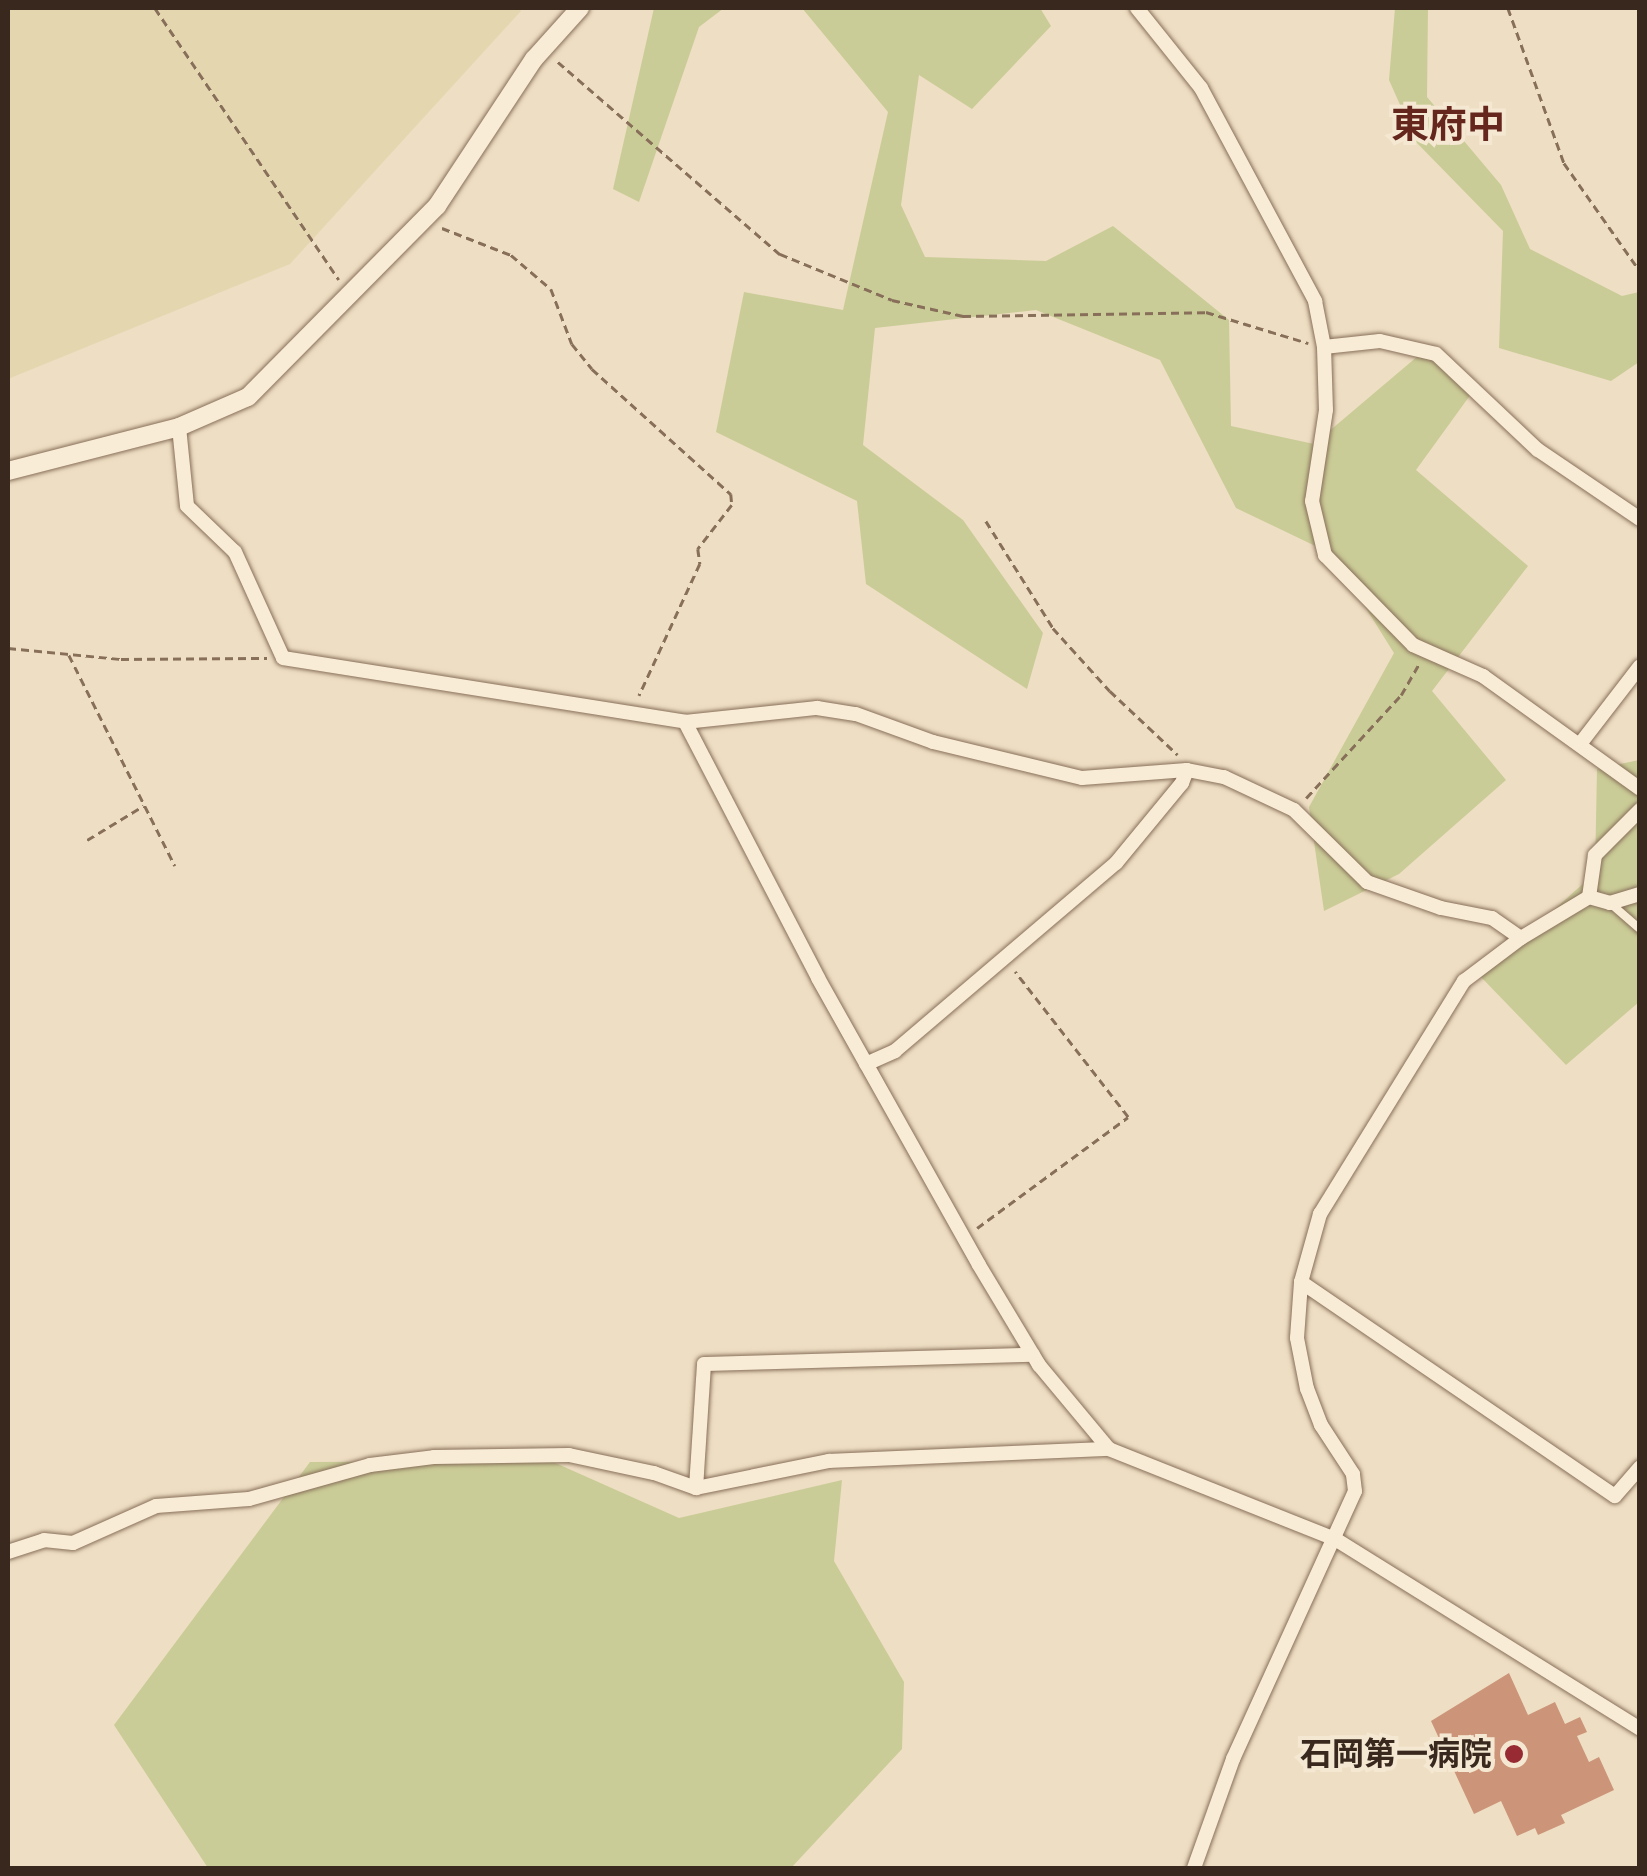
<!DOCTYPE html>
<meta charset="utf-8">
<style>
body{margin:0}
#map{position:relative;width:1647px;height:1876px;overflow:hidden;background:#eedec3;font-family:"Zilla Slab","Noto Sans JP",serif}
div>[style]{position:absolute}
.farmland>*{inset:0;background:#e4d7b0}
.green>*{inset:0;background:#cacc97}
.building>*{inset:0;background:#cc9579}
.path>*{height:2.5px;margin-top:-1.25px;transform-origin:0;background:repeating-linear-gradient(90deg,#886f5a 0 8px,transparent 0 13px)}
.roads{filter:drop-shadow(0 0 2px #886f5a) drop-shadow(0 0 2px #886f5a)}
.service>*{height:8px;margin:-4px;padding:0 4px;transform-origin:4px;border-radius:4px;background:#f9ecd6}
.minor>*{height:14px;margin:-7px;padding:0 7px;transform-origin:7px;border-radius:7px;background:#f9ecd6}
.tertiary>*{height:18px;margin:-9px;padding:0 9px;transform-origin:9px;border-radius:9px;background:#f9ecd6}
.dots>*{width:28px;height:28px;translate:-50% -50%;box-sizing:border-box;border:5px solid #f5e8d2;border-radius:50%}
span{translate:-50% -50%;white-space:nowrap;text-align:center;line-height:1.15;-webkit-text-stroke:8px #f5e8d2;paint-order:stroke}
.poi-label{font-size:32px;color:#38281e;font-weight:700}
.right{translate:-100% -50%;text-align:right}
.quarter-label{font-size:38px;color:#65261d;font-weight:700}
.frame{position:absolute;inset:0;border:10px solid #38281e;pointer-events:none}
</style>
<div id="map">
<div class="farmland">
<div style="clip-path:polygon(8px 8px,518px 8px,521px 11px,290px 264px,8px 379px)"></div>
</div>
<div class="green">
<div style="clip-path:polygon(654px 8px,724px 8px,699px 27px,639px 202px,613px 189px)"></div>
<div style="clip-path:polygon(802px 8px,1040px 8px,1051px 26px,972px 109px,919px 75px,901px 205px,925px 257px,1046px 261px,1113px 226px,1229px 320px,1231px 426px,1314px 444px,1425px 350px,1471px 394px,1416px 470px,1528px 566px,1432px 691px,1506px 780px,1399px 874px,1324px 911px,1309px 807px,1394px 653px,1332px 554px,1236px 508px,1160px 360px,1036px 310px,875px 328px,863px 445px,963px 520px,1043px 633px,1027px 689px,866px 584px,857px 501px,716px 432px,744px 292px,843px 310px,888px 112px)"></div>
<div style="clip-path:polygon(1395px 8px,1428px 8px,1427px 97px,1501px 185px,1530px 249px,1622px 296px,1639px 292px,1639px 362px,1611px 381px,1499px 348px,1503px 231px,1417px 143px,1389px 80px)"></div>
<div style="clip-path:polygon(1639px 760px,1639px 1002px,1566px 1065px,1480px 976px,1595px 873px,1597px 769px)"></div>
<div style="clip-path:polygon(551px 1461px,679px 1518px,842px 1480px,834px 1561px,904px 1682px,902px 1749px,791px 1868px,208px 1868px,114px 1725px,310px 1462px)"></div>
</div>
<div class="building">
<div style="clip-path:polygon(1509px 1673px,1528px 1715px,1555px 1702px,1565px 1724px,1580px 1717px,1587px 1732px,1577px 1736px,1589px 1762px,1599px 1757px,1614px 1790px,1561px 1815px,1565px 1823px,1538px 1835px,1535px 1828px,1517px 1836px,1501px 1801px,1474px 1814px,1431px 1721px)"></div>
</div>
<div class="path">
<div style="left:155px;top:8px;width:328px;rotate:55.9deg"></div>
<div style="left:1508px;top:8px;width:165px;rotate:70.1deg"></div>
<div style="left:1564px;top:163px;width:132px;rotate:54.9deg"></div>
<div style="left:558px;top:62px;width:294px;rotate:40.9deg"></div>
<div style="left:780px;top:254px;width:121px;rotate:22.3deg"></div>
<div style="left:892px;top:300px;width:73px;rotate:12.7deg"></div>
<div style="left:963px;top:316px;width:243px;rotate:-0.9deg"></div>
<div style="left:1206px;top:312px;width:107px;rotate:16.9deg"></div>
<div style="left:442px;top:228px;width:74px;rotate:21.4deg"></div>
<div style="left:511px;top:255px;width:52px;rotate:40.4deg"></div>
<div style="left:551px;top:289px;width:59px;rotate:69.1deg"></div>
<div style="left:572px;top:344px;width:32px;rotate:51deg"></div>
<div style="left:592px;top:369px;width:187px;rotate:42deg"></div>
<div style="left:731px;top:494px;width:11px;rotate:85deg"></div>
<div style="left:732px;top:505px;width:56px;rotate:127.7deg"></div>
<div style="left:698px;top:549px;width:15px;rotate:82deg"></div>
<div style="left:700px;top:564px;width:145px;rotate:114.8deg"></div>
<div style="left:986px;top:521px;width:126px;rotate:57.9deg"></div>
<div style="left:1053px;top:628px;width:85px;rotate:47.9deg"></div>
<div style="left:1110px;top:691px;width:93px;rotate:43.3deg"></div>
<div style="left:8px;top:648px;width:114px;rotate:5.6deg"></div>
<div style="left:121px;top:659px;width:146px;rotate:-0.4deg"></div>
<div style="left:69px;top:655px;width:236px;rotate:63.3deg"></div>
<div style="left:1306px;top:798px;width:140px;rotate:-47.3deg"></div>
<div style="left:1401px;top:695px;width:36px;rotate:-60deg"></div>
<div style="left:87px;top:840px;width:66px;rotate:-31.3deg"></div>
<div style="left:977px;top:1228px;width:187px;rotate:-36.3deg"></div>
<div style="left:1128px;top:1117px;width:184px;rotate:-127.9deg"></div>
<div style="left:844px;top:1868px;width:9px"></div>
</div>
<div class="roads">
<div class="service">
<div style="left:1610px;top:903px;width:40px;rotate:41deg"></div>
</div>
<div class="minor">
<div style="left:1137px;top:8px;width:102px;rotate:51.3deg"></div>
<div style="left:1201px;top:88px;width:242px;rotate:61.8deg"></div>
<div style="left:1315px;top:301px;width:47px;rotate:78.9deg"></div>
<div style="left:1324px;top:347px;width:63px;rotate:88.2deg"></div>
<div style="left:1326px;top:410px;width:92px;rotate:98.7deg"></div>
<div style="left:1312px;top:501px;width:56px;rotate:76.5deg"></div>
<div style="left:1325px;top:555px;width:126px;rotate:45.6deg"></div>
<div style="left:1413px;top:645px;width:77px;rotate:23.9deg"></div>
<div style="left:1483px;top:676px;width:193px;rotate:35.7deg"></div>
<div style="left:1324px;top:347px;width:56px;rotate:-6.1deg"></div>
<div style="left:1380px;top:341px;width:57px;rotate:13.1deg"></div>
<div style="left:1436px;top:354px;width:140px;rotate:43.3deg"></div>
<div style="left:1538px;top:450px;width:123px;rotate:34.1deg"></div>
<div style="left:179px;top:427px;width:79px;rotate:84.2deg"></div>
<div style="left:187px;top:506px;width:66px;rotate:43.8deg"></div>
<div style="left:235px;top:552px;width:116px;rotate:65.6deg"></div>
<div style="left:283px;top:658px;width:407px;rotate:9deg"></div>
<div style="left:685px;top:722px;width:133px;rotate:-6.1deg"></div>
<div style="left:817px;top:708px;width:39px;rotate:9deg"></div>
<div style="left:856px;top:714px;width:82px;rotate:20deg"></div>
<div style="left:933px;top:742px;width:153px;rotate:13.6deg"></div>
<div style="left:1082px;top:778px;width:105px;rotate:-4.4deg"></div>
<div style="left:1187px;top:770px;width:38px;rotate:11deg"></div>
<div style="left:1224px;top:777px;width:77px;rotate:25.2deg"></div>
<div style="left:1294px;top:810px;width:103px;rotate:44.6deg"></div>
<div style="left:1367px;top:882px;width:78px;rotate:19.4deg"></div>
<div style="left:1441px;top:908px;width:52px;rotate:11.1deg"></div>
<div style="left:1492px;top:918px;width:35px;rotate:35deg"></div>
<div style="left:685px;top:722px;width:288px;rotate:62.5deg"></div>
<div style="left:818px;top:978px;width:329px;rotate:60.7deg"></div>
<div style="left:979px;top:1265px;width:117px;rotate:59deg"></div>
<div style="left:1039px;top:1365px;width:109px;rotate:50.2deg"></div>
<div style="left:1580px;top:744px;width:98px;rotate:-52.4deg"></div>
<div style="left:1589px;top:897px;width:22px;rotate:16deg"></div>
<div style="left:1610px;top:903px;width:31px;rotate:-17deg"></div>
<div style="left:866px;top:1064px;width:32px;rotate:-24deg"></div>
<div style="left:895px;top:1051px;width:290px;rotate:-40.4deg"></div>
<div style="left:1116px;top:863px;width:104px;rotate:-50.5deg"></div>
<div style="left:1182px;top:783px;width:14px;rotate:-69deg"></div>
<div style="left:1301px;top:1282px;width:380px;rotate:34.3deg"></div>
<div style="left:1615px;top:1496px;width:38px;rotate:-49deg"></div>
<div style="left:696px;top:1488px;width:124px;rotate:-86.3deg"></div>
<div style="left:704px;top:1364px;width:329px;rotate:-1.6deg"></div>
<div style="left:8px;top:1552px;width:38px;rotate:-18deg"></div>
<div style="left:44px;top:1540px;width:29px;rotate:6deg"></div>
<div style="left:73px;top:1543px;width:91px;rotate:-24deg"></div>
<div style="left:156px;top:1506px;width:93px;rotate:-4.3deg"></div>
<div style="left:249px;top:1499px;width:126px;rotate:-15.7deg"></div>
<div style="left:370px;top:1465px;width:64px;rotate:-7.1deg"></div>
<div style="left:434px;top:1457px;width:135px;rotate:-0.8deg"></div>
<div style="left:569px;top:1455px;width:87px;rotate:12deg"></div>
<div style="left:654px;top:1473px;width:45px;rotate:19.7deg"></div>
<div style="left:696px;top:1488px;width:136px;rotate:-11.5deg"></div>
<div style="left:829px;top:1461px;width:280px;rotate:-2.5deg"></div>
<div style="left:1109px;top:1449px;width:243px;rotate:21.7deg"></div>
<div style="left:1335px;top:1539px;width:359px;rotate:31.9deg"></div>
<div style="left:1194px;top:1868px;width:116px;rotate:-70.3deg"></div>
<div style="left:1233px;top:1759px;width:294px;rotate:-65.5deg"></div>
<div style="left:1355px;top:1491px;width:17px;rotate:-97deg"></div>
<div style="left:1353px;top:1474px;width:59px;rotate:-123.1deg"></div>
<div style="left:1321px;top:1425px;width:39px;rotate:-111deg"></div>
<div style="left:1307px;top:1389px;width:52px;rotate:-101.1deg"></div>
<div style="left:1297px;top:1338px;width:56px;rotate:-85.9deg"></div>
<div style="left:1301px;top:1282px;width:71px;rotate:-74.4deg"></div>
<div style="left:1320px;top:1214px;width:274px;rotate:-58.3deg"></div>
<div style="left:1464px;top:981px;width:71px;rotate:-37deg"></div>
<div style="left:1521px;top:938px;width:79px;rotate:-31.1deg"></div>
<div style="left:1589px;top:897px;width:42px;rotate:-81.9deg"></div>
<div style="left:1595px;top:855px;width:64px;rotate:-45deg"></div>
</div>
<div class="tertiary">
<div style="left:8px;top:471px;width:177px;rotate:-14.4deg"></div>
<div style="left:179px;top:427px;width:75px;rotate:-23.5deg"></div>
<div style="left:248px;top:397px;width:269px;rotate:-45.3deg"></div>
<div style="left:437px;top:206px;width:176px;rotate:-56.6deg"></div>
<div style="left:534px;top:59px;width:69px;rotate:-48deg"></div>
</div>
</div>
<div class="dots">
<div style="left:1514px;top:1754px;background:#972a33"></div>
</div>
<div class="poi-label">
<span class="right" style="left:1492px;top:1754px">石岡第一病院</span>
</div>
<div class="quarter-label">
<span style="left:1448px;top:126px">東府中</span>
</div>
<div class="frame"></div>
</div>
